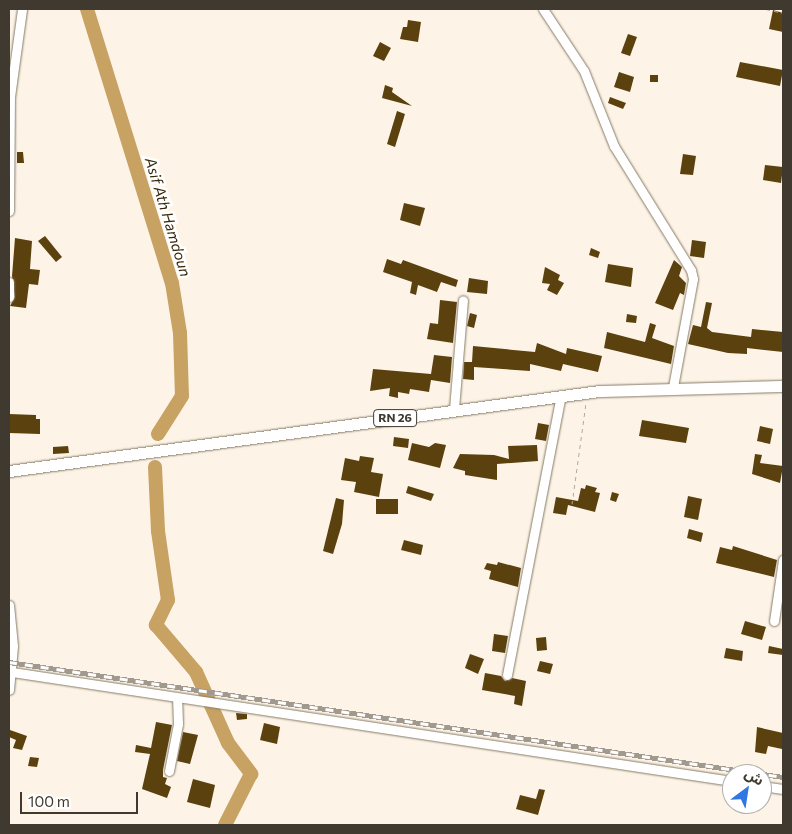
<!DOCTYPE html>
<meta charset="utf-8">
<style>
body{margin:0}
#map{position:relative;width:792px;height:834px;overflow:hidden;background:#fdf4e7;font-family:Commissioner,"Noto Sans Arabic",sans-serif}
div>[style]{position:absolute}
.river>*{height:14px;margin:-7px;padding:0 7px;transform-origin:7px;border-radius:7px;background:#c7a263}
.building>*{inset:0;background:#5b410e}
.path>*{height:1px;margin-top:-0.5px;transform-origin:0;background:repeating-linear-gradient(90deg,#b0a89d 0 4px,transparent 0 8px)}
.roads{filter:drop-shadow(0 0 1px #867a66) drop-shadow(0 0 1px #867a66)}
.minor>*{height:9px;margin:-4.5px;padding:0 4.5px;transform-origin:4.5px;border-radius:4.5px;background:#fff}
.major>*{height:11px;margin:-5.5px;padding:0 5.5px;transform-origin:5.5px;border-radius:5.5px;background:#fff}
.rail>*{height:4.5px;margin-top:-2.25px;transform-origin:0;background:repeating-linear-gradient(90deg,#fff 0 8px,#a1998e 0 16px);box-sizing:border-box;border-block:1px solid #a1998e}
span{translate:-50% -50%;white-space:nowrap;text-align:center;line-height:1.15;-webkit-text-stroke:5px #fff;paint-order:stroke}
.shield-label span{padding:1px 4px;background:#fff;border:1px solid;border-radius:4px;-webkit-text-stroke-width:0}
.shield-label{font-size:12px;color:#3f3930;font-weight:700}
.water-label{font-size:15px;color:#39290c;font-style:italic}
.frame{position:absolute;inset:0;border:10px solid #3f3930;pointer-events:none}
.north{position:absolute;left:722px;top:764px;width:50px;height:50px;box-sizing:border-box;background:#fff;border:1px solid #b2b0ac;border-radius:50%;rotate:31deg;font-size:14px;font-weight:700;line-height:20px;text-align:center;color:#3f3930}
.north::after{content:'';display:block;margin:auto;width:18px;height:22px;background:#3077e4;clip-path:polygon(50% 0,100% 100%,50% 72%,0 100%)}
.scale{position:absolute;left:20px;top:792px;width:118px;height:22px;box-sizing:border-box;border:2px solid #3f3930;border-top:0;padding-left:6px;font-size:15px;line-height:18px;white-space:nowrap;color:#3f3930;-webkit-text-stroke:4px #fff;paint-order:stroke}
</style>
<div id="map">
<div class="river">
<div style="left:87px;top:9px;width:287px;rotate:72.8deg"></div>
<div style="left:172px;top:283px;width:51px;rotate:80.9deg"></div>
<div style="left:180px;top:333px;width:63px;rotate:88.2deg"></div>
<div style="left:182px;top:396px;width:45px;rotate:122.3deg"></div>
<div style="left:155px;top:467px;width:64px;rotate:87.3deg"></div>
<div style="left:158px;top:531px;width:70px;rotate:81.8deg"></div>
<div style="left:168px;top:600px;width:28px;rotate:116deg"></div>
<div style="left:156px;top:625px;width:62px;rotate:49.6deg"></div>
<div style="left:196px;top:672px;width:78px;rotate:65.7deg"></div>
<div style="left:228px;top:743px;width:39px;rotate:53deg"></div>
<div style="left:251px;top:774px;width:57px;rotate:117deg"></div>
</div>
<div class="building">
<div style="clip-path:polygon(773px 10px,783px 13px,783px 32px,769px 29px)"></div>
<div style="clip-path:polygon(408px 20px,421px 22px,418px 42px,400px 39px,403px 27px,407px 27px)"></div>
<div style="clip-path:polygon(628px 34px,637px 37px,630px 56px,621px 53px)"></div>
<div style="clip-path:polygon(380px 42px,391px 48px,384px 61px,373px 56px)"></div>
<div style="clip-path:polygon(740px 62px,783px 70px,780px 86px,736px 77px)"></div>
<div style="clip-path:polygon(619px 72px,634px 77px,630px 92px,614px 87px)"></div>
<div style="clip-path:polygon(650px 75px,658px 75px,658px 82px,650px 82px)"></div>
<div style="clip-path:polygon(385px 85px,393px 88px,392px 92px,412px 106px,382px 98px)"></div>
<div style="clip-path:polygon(610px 97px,626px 103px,623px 109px,608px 103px)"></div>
<div style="clip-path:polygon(397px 111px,405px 114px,395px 147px,387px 144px)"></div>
<div style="clip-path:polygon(17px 152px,23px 152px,24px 163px,17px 163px)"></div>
<div style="clip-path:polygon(683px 154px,696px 156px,693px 175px,680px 174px)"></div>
<div style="clip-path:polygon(765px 165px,783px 167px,781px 183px,763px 180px)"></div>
<div style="clip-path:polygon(404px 203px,425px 208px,420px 226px,400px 220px)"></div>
<div style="clip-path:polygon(45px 236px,62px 257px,56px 262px,38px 241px)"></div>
<div style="clip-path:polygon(15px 238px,32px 241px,30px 269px,40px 270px,38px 285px,29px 284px,26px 308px,10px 306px,15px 297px,12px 276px)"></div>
<div style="clip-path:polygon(692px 240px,706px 242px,704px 258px,690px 256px)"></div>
<div style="clip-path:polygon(591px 248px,600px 252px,598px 258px,589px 255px)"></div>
<div style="clip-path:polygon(387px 259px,401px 264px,403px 260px,458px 280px,456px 287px,441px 282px,437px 292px,418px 285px,416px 295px,410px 293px,412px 282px,383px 272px)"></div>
<div style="clip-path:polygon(674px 260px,682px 267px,679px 276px,686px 283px,684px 295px,680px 293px,673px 310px,655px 303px)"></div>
<div style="clip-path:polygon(608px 264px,633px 268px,631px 287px,605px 282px)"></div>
<div style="clip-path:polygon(545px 267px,560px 275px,558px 280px,564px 283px,557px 295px,547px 290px,550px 284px,542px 283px)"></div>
<div style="clip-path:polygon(469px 278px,488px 281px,487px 294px,467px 292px)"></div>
<div style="clip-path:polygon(440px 300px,457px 302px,453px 343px,427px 339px,430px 323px,438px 324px)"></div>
<div style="clip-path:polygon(706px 302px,712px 303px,707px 328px,712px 332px,751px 337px,752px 329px,783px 332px,783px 352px,747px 348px,747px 354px,728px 353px,688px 344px,693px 325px,701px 327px)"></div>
<div style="clip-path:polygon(470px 313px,477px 315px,474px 328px,467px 326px)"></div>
<div style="clip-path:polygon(627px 314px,637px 316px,636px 323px,626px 322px)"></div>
<div style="clip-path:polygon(650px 323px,656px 325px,652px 338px,674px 346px,671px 364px,604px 348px,607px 332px,645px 342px)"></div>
<div style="clip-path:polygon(537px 343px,566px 354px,567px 348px,602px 356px,598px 372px,563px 364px,561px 371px,530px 364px,530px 371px,474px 367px,474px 380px,463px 379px,464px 362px,472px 362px,473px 346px,535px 352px)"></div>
<div style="clip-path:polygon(434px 355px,452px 357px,450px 383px,431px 380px,429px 392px,410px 389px,409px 394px,398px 392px,398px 398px,389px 396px,390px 388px,370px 391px,373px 369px,431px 374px)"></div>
<div style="clip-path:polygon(9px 414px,36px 415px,36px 419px,40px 419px,40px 434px,9px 433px)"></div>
<div style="clip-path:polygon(642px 420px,689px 428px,686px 443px,639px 436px)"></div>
<div style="clip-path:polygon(538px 423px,549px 425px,546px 441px,535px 439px)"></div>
<div style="clip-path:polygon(760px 426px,773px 429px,770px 444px,757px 441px)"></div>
<div style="clip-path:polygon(394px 437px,409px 439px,408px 448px,393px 446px)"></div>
<div style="clip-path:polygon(412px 443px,429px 447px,435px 443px,446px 445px,440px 468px,408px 460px)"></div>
<div style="clip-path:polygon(537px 445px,538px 461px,497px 464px,497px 480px,465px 475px,465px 471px,453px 468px,460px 454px,494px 455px,509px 459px,508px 446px)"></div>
<div style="clip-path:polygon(68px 446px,69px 453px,53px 454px,53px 447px)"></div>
<div style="clip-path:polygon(755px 454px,762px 455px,760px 463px,783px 466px,780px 483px,752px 474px)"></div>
<div style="clip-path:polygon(360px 456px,374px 458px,371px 472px,383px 474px,379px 497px,354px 492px,356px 482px,341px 480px,345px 458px,359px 461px)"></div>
<div style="clip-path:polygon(586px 485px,597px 488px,595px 492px,600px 493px,595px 512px,568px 505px,566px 515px,553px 513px,556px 497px,578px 501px,581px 488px,585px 489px)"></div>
<div style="clip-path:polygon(408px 486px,434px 494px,431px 501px,406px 493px)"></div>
<div style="clip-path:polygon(612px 492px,619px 494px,616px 502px,610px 500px)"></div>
<div style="clip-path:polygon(688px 496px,702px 499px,698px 520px,684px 517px)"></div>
<div style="clip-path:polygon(336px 498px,344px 500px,342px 524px,333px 554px,323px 551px)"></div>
<div style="clip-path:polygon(376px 499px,398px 499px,398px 514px,376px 514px)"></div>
<div style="clip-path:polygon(689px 529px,703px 533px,701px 542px,687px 538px)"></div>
<div style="clip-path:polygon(404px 540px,423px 545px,421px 555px,401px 550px)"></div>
<div style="clip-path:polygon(733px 546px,777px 560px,774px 577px,716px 563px,720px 547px,732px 550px)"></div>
<div style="clip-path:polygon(498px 562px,521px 568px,518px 587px,489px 579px,491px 571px,484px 569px,487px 563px,497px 565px)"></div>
<div style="clip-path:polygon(745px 621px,766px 627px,762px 640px,741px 634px)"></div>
<div style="clip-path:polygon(494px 634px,508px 636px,505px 653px,492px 651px)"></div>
<div style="clip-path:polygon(546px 637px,547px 650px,537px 651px,536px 638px)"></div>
<div style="clip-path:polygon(769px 646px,783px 649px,783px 655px,768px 653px)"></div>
<div style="clip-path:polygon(726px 648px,743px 651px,742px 661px,724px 658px)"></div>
<div style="clip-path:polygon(470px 654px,484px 659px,478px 674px,465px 668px)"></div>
<div style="clip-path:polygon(540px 661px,553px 664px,550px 674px,537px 671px)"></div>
<div style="clip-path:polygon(485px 673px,501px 676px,505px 681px,512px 678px,526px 681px,522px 706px,514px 704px,515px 696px,482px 690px)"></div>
<div style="clip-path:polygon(236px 713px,247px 714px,247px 719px,237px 720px)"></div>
<div style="clip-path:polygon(156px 722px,172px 725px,163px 770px,163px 777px,167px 778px,165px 784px,171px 787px,167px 798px,142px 789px,150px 754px,135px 752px,136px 745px,151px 748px)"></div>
<div style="clip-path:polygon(264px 723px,280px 727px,277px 744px,260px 740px)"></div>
<div style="clip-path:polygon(757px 727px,783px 733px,782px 749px,768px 746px,766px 754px,755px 752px)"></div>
<div style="clip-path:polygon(10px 730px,27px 736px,22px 750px,13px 748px,16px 740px,9px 737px)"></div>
<div style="clip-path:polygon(183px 732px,198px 735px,190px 764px,177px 761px)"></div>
<div style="clip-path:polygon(30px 757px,39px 758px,37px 767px,28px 766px)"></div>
<div style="clip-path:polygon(193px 779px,215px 785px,210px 808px,187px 802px)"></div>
<div style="clip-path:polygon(539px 789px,545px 790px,538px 815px,516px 809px,520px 795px,536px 799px)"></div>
</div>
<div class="path">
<div style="left:766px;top:9px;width:17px;rotate:13deg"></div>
<div style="left:572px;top:504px;width:102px;rotate:-82.1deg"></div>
</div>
<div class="roads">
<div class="minor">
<div style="left:543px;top:9px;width:74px;rotate:56.5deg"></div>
<div style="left:584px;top:71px;width:81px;rotate:68.2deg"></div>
<div style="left:614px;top:146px;width:146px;rotate:58.2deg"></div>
<div style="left:691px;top:270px;width:9px;rotate:77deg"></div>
<div style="left:693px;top:279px;width:110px;rotate:100.5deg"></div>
<div style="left:9px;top:211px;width:114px;rotate:-89.5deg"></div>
<div style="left:10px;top:97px;width:89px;rotate:-82.2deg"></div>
<div style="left:9px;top:282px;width:15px;rotate:90deg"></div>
<div style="left:454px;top:409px;width:109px;rotate:-85.3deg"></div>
<div style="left:9px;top:605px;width:41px;rotate:84.4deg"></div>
<div style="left:13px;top:646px;width:44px;rotate:95.2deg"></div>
<div style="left:774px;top:621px;width:62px;rotate:-81.6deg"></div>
<div style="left:12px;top:672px;width:728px;rotate:8.61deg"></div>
<div style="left:507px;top:675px;width:285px;rotate:-79.1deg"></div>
<div style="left:169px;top:771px;width:48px;rotate:-79.2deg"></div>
<div style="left:178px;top:724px;width:26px;rotate:-92deg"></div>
<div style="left:762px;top:786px;width:21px;rotate:8deg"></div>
</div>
<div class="major">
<div style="left:9px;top:471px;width:595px;rotate:-7.72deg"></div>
<div style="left:599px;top:391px;width:184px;rotate:-1.6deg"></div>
</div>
</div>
<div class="rail">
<div style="left:9px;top:662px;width:782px;rotate:8.45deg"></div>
</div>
<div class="shield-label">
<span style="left:395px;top:418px">RN 26</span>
</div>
<div class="water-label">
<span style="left:168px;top:217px;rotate:73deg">Asif Ath Hamdoun</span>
</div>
<div class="frame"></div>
<div class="north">ش</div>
<div class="scale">100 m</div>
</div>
